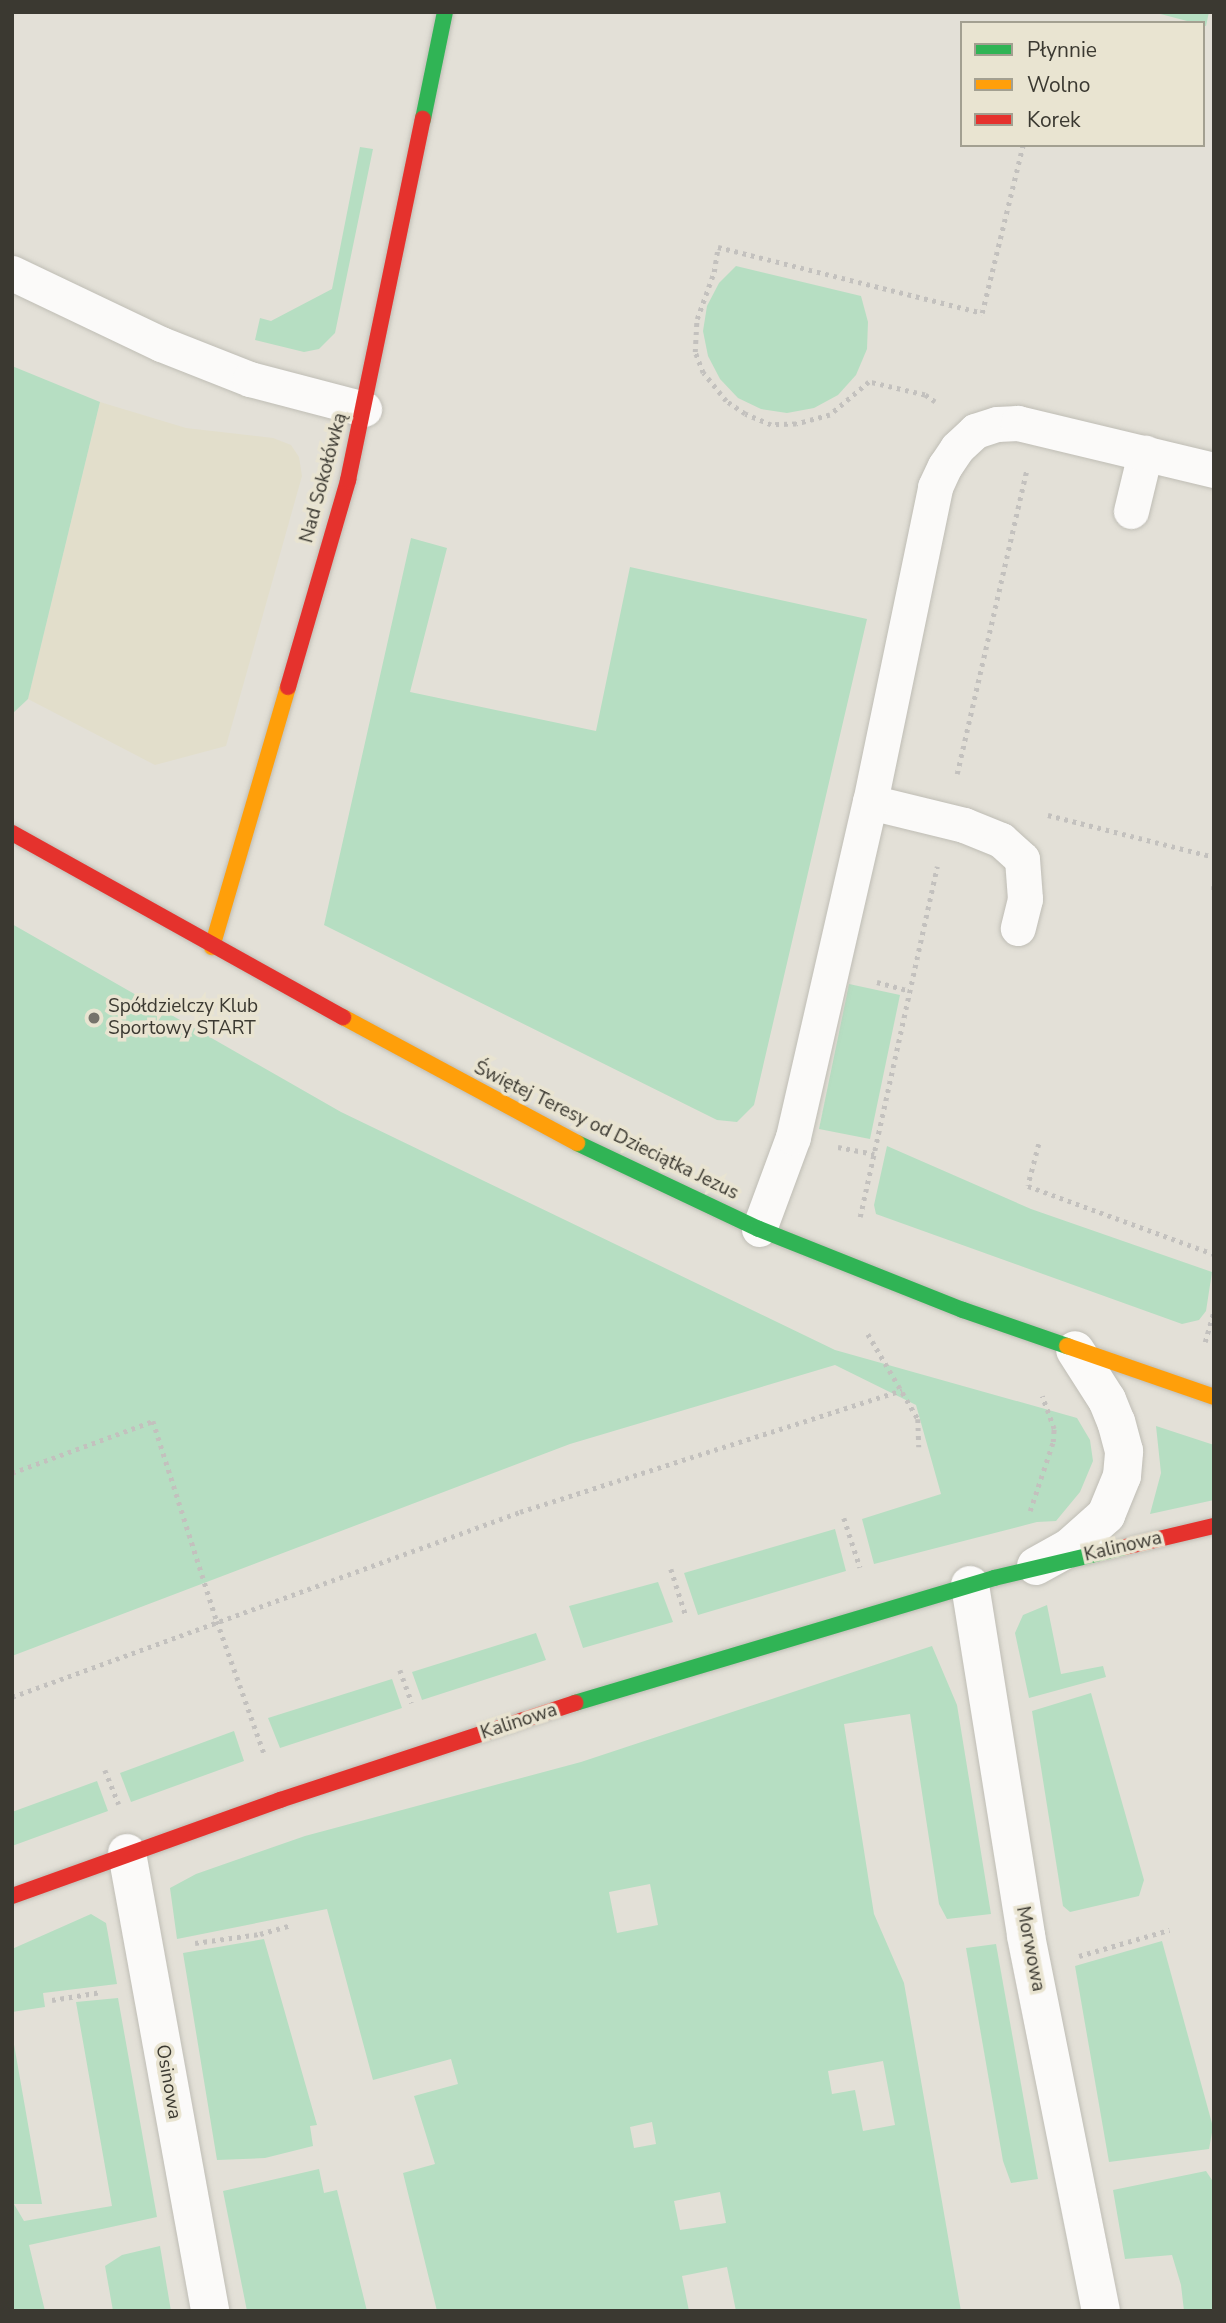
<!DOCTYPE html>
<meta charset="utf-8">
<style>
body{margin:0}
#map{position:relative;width:1226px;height:2323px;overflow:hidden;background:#e3e0d7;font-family:"Nunito Sans",sans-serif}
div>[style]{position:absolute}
.built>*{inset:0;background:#e2decb}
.green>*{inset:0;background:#b6dec2}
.path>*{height:4.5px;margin-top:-2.25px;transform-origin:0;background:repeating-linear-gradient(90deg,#c3c1be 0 3.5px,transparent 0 8.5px)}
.roads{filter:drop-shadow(0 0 2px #bfbdb5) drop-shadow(0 0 2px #bfbdb5)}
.lane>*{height:35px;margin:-17.5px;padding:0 17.5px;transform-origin:17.5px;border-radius:17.5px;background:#fbfaf9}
.street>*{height:38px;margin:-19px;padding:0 19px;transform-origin:19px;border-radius:19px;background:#fbfaf9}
.fast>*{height:16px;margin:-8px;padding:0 8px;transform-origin:8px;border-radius:8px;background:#30b455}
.slow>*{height:16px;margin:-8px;padding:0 8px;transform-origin:8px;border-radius:8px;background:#ff9f0a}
.jam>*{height:16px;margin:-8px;padding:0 8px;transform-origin:8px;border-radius:8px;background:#e5322d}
.dots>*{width:19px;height:19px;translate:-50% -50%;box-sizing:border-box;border:4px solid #e9e4d1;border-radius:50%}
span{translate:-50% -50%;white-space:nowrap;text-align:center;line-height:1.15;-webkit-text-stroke:7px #e9e4d1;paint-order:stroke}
.street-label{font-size:19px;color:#3b3931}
.poi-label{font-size:19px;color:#3b3931}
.left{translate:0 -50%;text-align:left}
.frame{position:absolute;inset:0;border:14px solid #3b3931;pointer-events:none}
.legend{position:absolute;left:960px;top:21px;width:245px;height:126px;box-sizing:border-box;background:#e9e4d1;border:2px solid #a3a091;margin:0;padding:9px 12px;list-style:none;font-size:21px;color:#3b3931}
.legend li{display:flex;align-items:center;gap:14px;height:35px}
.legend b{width:35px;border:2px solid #a3a091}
</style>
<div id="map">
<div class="built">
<div style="clip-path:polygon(100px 402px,186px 428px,273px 438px,291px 445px,299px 457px,302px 476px,226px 746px,155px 765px,28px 699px)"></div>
</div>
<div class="green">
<div style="clip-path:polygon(1153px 12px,1209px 12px,1206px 26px)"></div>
<div style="clip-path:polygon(360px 147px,373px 149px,335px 333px,319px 349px,304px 352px,255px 340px,260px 318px,271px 321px,332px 289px)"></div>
<div style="clip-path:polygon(736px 266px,861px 296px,868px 322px,867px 349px,856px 375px,838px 395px,814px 408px,787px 413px,761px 409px,738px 398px,720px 379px,708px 356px,703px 331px,707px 306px,719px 283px)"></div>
<div style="clip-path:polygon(12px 366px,100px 402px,28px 699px,12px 714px)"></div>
<div style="clip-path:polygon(411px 538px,447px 548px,410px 692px,596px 731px,630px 567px,867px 619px,754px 1105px,737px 1122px,717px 1120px,324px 925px)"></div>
<div style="clip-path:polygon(12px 924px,341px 1112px,835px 1350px,1077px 1418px,1090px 1440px,1093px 1461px,1080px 1492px,1056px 1521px,1037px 1522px,874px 1564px,862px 1519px,941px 1494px,916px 1405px,835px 1365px,570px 1444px,12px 1656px)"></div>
<div style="clip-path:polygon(849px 984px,900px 995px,870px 1139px,819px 1129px)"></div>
<div style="clip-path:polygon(887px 1146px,1031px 1209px,1212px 1272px,1206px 1311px,1199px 1320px,1182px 1324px,876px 1214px,874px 1205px)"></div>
<div style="clip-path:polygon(1156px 1426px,1214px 1445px,1214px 1500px,1150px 1514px,1161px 1473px)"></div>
<div style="clip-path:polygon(835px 1529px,846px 1571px,698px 1615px,684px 1573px)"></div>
<div style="clip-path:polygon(658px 1582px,673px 1622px,583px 1648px,569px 1606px)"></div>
<div style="clip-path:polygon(1047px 1605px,1061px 1674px,1103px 1666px,1106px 1677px,1029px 1698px,1015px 1633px,1023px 1615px)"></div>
<div style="clip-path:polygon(536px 1633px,546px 1660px,422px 1700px,412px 1672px)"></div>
<div style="clip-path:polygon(evenodd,932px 1646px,957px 1705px,991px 1914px,947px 1919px,939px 1904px,910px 1714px,844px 1724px,874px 1914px,904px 1983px,961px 2311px,736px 2311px,727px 2267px,682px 2276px,689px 2311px,437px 2311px,403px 2173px,435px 2164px,414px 2096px,458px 2084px,451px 2059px,373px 2080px,327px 1909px,177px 1939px,170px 1888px,196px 1874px,305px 1836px,581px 1762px,932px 1646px,650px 1884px,658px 1925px,617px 1933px,609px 1892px,650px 1884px,932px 1646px,883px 2061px,895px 2125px,863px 2131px,855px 2090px,832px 2094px,828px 2071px,883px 2061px,932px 1646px,652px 2122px,656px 2144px,634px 2148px,630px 2127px,652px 2122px,932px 1646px,720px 2192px,726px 2223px,680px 2230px,674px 2201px,720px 2192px)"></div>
<div style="clip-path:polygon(392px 1679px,402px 1708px,280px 1748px,268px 1718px)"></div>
<div style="clip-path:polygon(1091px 1693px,1144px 1880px,1139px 1896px,1070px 1912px,1063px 1906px,1032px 1711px)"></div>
<div style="clip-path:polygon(234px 1731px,244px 1761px,131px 1802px,120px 1773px)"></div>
<div style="clip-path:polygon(97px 1781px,108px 1811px,12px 1846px,12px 1812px)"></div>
<div style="clip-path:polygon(91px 1914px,106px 1923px,117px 1984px,43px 1993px,45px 2007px,12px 2012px,12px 1949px)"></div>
<div style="clip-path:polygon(264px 1939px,317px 2125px,310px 2126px,313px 2146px,265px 2158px,217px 2160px,183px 1953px)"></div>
<div style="clip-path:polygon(1162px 1941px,1213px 2127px,1209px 2149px,1109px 2162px,1075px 1966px)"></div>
<div style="clip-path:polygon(996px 1944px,1038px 2179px,1011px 2183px,1003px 2161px,966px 1948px)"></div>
<div style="clip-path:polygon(118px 1998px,157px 2217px,29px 2245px,45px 2311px,12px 2311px,12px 2033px,42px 2204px,14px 2204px,24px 2221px,112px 2206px,76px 2002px)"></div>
<div style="clip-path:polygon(319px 2169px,324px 2193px,337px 2190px,367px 2311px,247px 2311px,223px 2191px)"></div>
<div style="clip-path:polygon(1206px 2171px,1214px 2183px,1214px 2311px,1184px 2311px,1181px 2285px,1172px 2255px,1125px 2259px,1113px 2190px)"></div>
<div style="clip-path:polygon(160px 2246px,171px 2311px,113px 2311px,105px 2266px,122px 2255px)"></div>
</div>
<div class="path">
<div style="left:935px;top:402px;width:12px;rotate:-145deg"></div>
<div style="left:925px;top:395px;width:57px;rotate:-166.9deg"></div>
<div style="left:869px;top:382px;width:51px;rotate:139.8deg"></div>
<div style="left:830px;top:415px;width:35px;rotate:165deg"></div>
<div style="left:796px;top:424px;width:25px;rotate:178deg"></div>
<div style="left:771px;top:425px;width:28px;rotate:-157deg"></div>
<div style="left:745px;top:414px;width:23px;rotate:-146deg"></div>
<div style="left:726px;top:401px;width:36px;rotate:-129deg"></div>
<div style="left:703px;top:373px;width:22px;rotate:-111deg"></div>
<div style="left:695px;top:352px;width:33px;rotate:-87deg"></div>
<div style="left:697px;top:319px;width:50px;rotate:-70.1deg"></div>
<div style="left:714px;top:272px;width:25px;rotate:-81deg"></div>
<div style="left:718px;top:247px;width:272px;rotate:14deg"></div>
<div style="left:982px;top:313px;width:173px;rotate:-76.3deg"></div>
<div style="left:957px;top:774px;width:310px;rotate:-77.1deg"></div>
<div style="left:1048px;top:815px;width:171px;rotate:14.2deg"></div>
<div style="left:1214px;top:886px;width:7px;rotate:90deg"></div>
<div style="left:877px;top:982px;width:34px;rotate:15deg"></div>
<div style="left:1039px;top:1144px;width:43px;rotate:104.7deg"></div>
<div style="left:1028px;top:1186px;width:198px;rotate:20.1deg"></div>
<div style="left:838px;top:1147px;width:37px;rotate:11deg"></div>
<div style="left:860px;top:1217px;width:359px;rotate:-77.6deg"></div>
<div style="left:868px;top:1334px;width:99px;rotate:59.5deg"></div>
<div style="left:918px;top:1419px;width:28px;rotate:88deg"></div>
<div style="left:1205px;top:1342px;width:32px;rotate:-74deg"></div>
<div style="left:12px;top:1473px;width:150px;rotate:-20.2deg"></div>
<div style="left:153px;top:1421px;width:210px;rotate:72.3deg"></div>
<div style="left:217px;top:1621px;width:140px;rotate:70.4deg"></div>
<div style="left:1030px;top:1511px;width:73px;rotate:-71.6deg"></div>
<div style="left:1053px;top:1442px;width:13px;rotate:-86deg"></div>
<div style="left:1054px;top:1429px;width:35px;rotate:-110deg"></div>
<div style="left:844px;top:1518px;width:52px;rotate:71.9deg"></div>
<div style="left:671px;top:1569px;width:49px;rotate:72.3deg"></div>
<div style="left:400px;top:1670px;width:35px;rotate:70deg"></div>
<div style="left:12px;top:1697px;width:541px;rotate:-20.01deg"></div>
<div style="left:520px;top:1512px;width:401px;rotate:-17.7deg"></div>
<div style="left:105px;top:1770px;width:37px;rotate:68deg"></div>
<div style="left:195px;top:1943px;width:66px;rotate:-7.9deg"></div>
<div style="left:260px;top:1934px;width:33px;rotate:-16deg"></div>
<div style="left:1079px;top:1956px;width:94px;rotate:-16.1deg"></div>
<div style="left:52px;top:2000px;width:50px;rotate:-9.3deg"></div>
</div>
<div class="roads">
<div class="lane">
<div style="left:12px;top:273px;width:165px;rotate:25.5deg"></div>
<div style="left:161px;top:344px;width:96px;rotate:21.5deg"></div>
<div style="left:250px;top:379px;width:118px;rotate:14.7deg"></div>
<div style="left:1131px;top:511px;width:60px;rotate:-76.4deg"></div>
<div style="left:870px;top:802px;width:97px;rotate:13.7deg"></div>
<div style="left:964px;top:825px;width:40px;rotate:22deg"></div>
<div style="left:1001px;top:840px;width:28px;rotate:42deg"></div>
<div style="left:1022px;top:859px;width:40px;rotate:85.7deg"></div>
<div style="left:1025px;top:899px;width:30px;rotate:104deg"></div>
<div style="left:759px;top:1229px;width:98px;rotate:-69.7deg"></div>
<div style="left:793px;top:1137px;width:344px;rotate:-77.1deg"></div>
<div style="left:870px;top:802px;width:322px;rotate:-78.3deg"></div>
<div style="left:935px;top:487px;width:23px;rotate:-65deg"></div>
<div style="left:945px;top:466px;width:22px;rotate:-56deg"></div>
<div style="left:957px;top:448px;width:25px;rotate:-43deg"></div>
<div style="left:975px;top:431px;width:23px;rotate:-18deg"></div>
<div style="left:997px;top:424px;width:21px;rotate:-3deg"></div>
<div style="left:1018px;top:423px;width:202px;rotate:13.5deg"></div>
</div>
<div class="street">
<div style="left:1036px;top:1566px;width:38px;rotate:-29deg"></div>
<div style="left:1069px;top:1548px;width:50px;rotate:-41.7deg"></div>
<div style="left:1106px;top:1515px;width:42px;rotate:-67.7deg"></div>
<div style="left:1122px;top:1476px;width:25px;rotate:-85deg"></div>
<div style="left:1124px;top:1451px;width:30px;rotate:-105deg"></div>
<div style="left:1116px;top:1422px;width:24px;rotate:-112deg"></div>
<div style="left:1107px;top:1400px;width:59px;rotate:-122.6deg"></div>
<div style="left:970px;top:1585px;width:355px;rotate:80.9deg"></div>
<div style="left:1026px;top:1936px;width:382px;rotate:78.7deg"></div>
<div style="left:127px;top:1853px;width:465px;rotate:79.7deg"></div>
</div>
<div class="fast">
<div style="left:423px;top:119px;width:109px;rotate:-78.4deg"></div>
<div style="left:577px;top:1143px;width:201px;rotate:25.3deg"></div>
<div style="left:759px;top:1229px;width:219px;rotate:21.7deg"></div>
<div style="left:963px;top:1310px;width:110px;rotate:19.1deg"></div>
<div style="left:575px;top:1703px;width:437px;rotate:-16.6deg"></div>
<div style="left:994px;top:1578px;width:135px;rotate:-13.3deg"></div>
</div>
<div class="slow">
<div style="left:212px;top:947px;width:271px;rotate:-73.7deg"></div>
<div style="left:343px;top:1017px;width:266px;rotate:28.3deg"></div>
<div style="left:1067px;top:1346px;width:156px;rotate:19.1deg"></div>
</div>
<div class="jam">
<div style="left:288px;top:687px;width:216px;rotate:-73.8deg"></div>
<div style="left:348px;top:480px;width:369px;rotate:-78.3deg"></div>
<div style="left:12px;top:833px;width:379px;rotate:29.1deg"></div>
<div style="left:1125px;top:1547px;width:91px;rotate:-13.3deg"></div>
<div style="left:12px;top:1896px;width:285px;rotate:-19.7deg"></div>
<div style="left:280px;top:1800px;width:311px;rotate:-18.2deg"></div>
</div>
</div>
<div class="dots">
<div style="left:94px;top:1018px;background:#76736b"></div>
</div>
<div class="street-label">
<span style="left:324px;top:478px;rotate:-75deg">Nad Sokołówką</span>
<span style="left:606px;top:1131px;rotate:26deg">Świętej Teresy od Dzieciątka Jezus</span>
<span style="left:1123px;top:1547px;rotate:-13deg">Kalinowa</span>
<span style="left:519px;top:1722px;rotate:-18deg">Kalinowa</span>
<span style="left:1030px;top:1949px;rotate:79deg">Morwowa</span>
<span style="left:168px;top:2082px;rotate:80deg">Osinowa</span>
</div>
<div class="poi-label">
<span class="left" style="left:108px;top:1018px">Spółdzielczy Klub<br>Sportowy START</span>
</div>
<div class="frame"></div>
<ul class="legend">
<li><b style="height:9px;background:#30b455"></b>Płynnie</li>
<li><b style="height:9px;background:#ff9f0a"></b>Wolno</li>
<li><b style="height:9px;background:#e5322d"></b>Korek</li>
</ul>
</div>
